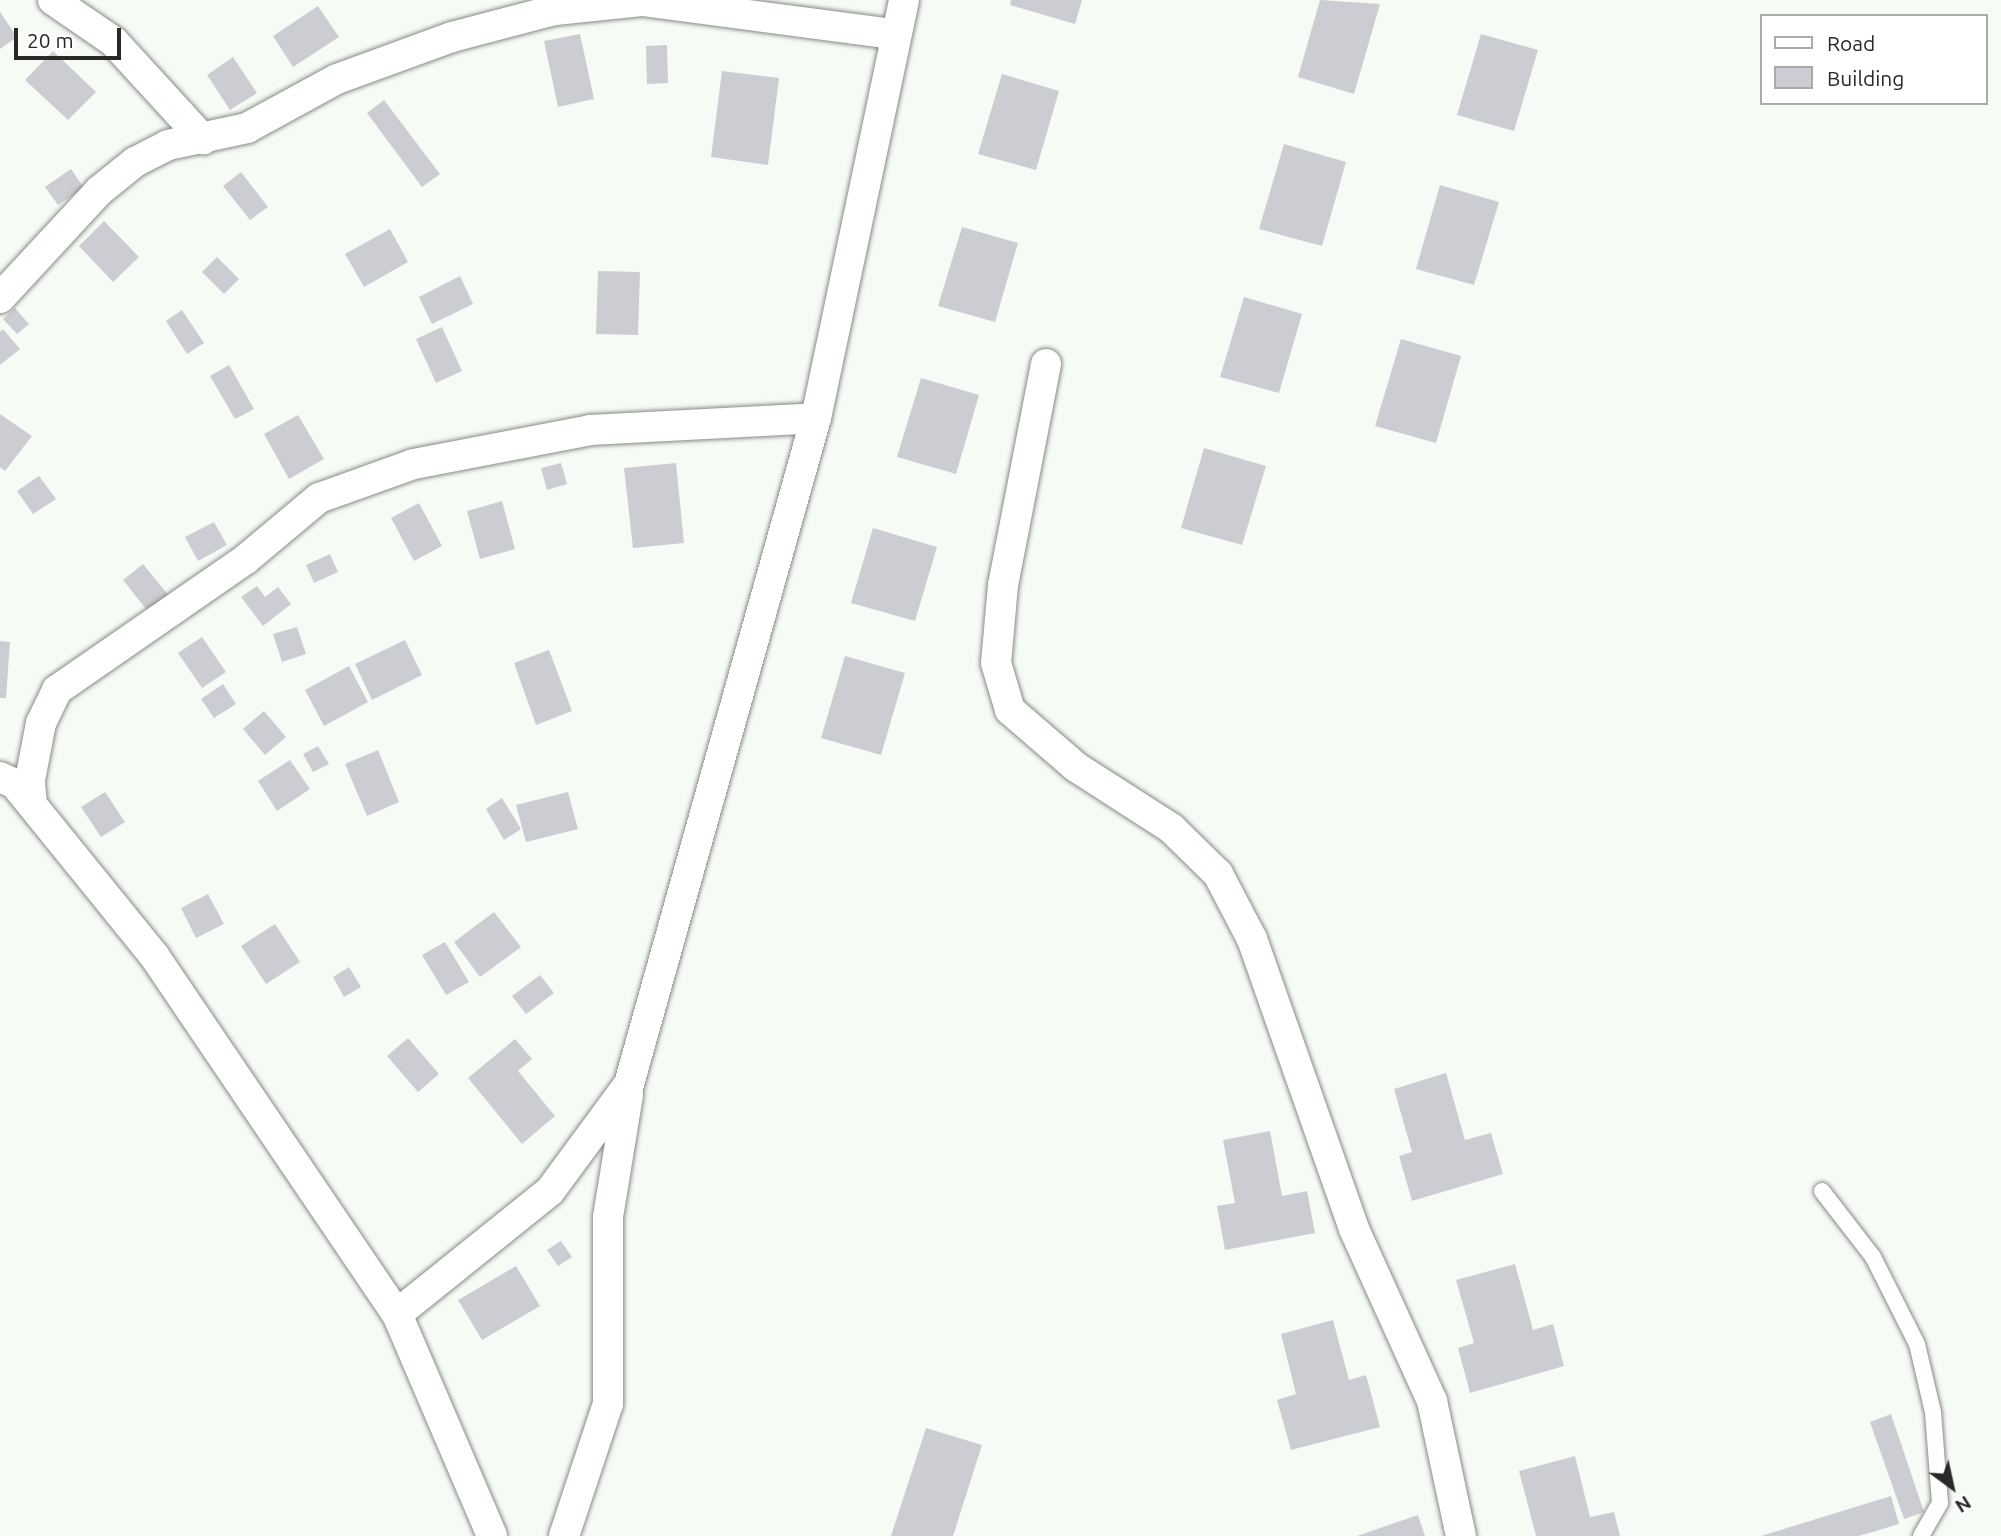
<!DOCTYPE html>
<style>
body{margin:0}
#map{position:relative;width:2001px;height:1536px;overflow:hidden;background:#f7fbf6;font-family:Ubuntu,sans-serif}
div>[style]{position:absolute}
.building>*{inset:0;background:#cccdd2}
.roads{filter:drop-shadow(0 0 2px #878b86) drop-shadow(0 0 2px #878b86)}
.service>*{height:16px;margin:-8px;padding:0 8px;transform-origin:8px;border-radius:8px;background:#fff}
.minor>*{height:30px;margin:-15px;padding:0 15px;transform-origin:15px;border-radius:15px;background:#fff}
span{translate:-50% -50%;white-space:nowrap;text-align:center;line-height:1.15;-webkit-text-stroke:7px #fff;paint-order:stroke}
.legend{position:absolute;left:1760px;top:14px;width:228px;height:91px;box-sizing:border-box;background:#fff;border:2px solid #a9aaa9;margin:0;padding:9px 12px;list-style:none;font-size:21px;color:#292a28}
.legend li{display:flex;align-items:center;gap:14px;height:35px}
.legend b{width:35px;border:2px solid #a9aaa9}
.north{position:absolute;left:1917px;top:1452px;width:70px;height:70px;-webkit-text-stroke:5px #fff;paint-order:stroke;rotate:147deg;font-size:19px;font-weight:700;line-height:28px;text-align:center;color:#292a28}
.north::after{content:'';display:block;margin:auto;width:24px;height:32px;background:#292a28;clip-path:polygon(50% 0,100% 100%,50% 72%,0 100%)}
.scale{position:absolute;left:14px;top:28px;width:107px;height:32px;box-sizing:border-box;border:4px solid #292a28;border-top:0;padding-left:9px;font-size:21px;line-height:24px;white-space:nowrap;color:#292a28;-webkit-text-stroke:5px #fff;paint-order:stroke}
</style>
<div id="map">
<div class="building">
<div style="clip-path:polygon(1011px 0,1082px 0,1075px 24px,1010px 5px)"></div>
<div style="clip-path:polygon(1320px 0,1380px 4px,1354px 94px,1298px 77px)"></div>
<div style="clip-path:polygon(318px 6px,339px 37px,293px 67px,273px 36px)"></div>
<div style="clip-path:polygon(0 12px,17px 37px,0 49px)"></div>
<div style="clip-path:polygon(580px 34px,594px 99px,558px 107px,544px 41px)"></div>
<div style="clip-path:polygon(1481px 34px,1538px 50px,1514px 131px,1457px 115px)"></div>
<div style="clip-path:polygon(667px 45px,668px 83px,647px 84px,646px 46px)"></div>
<div style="clip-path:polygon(53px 51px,96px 92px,68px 120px,25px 80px)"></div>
<div style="clip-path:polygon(233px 57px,257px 93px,230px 110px,207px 75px)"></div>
<div style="clip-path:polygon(722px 71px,779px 78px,768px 165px,711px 157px)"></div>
<div style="clip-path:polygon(1002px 74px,1059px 91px,1036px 170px,978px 154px)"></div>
<div style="clip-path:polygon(384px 100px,440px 174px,422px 187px,367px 113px)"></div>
<div style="clip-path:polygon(1284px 144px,1346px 162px,1322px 246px,1259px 229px)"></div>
<div style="clip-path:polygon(71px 169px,84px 188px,58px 205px,45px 187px)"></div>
<div style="clip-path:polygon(241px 172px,268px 207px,250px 220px,223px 186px)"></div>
<div style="clip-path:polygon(1440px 185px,1499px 202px,1474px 285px,1416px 269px)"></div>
<div style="clip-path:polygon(104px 221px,139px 257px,113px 282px,79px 246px)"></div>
<div style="clip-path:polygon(962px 227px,1018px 243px,995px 322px,938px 306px)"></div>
<div style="clip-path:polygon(390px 229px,408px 262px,364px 287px,345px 254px)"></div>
<div style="clip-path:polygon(217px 257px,239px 279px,224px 294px,202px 272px)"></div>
<div style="clip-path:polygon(598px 271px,640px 272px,638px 335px,596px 334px)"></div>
<div style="clip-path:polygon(460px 276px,473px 304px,432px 324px,419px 297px)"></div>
<div style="clip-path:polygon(1244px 297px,1302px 314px,1279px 393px,1220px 377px)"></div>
<div style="clip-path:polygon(15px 308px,29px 324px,17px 334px,3px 319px)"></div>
<div style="clip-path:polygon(182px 310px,204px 343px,187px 354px,166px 321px)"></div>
<div style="clip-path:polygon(442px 327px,462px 371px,436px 383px,416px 339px)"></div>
<div style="clip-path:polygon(3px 329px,20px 349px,0 365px,0 332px)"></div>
<div style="clip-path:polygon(1401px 339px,1461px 356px,1436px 443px,1375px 426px)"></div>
<div style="clip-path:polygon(229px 365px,254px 409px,235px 419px,210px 376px)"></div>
<div style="clip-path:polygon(921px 378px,979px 395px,956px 474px,897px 457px)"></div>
<div style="clip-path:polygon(0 414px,32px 436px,5px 471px,0 467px)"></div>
<div style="clip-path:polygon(298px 415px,324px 459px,289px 479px,264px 434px)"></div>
<div style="clip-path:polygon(1204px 448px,1266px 466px,1242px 545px,1181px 528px)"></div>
<div style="clip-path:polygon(561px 463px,567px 484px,547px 490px,541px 468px)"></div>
<div style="clip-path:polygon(676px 463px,684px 543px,633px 548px,624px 468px)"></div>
<div style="clip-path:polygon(39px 476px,56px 499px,33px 514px,17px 491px)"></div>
<div style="clip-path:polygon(502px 501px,515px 549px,480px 559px,467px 511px)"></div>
<div style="clip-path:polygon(419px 503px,442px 546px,414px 561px,391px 518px)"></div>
<div style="clip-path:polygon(214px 522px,227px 545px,198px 561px,185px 537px)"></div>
<div style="clip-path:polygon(873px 528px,937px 547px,915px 621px,851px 603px)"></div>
<div style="clip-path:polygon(330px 554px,338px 572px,314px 583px,306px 565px)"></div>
<div style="clip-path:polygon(143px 564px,170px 597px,150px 614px,123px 580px)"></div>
<div style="clip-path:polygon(257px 586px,265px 597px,278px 587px,291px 604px,263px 626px,241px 597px)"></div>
<div style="clip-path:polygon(297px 627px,306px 654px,282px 662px,273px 634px)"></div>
<div style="clip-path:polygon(202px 637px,226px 672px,202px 688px,178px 653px)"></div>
<div style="clip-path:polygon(405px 640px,422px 675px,372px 700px,355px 664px)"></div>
<div style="clip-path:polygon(0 641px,10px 642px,6px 698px,0 698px)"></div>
<div style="clip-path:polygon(549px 650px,572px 711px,536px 725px,514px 663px)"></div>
<div style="clip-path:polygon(845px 656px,905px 673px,881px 755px,821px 738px)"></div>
<div style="clip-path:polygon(349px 666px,368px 702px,324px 726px,305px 690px)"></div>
<div style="clip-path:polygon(223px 684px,236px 704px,214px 718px,201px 699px)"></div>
<div style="clip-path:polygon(264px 711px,286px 737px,265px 755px,243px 729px)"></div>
<div style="clip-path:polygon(318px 746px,329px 764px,313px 772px,303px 754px)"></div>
<div style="clip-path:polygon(378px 750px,399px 802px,367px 816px,345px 764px)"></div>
<div style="clip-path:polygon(290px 760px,310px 789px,277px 811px,258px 781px)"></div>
<div style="clip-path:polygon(105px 792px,125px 822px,101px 837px,81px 807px)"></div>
<div style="clip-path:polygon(568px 792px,578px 829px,526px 842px,516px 805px)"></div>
<div style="clip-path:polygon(502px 798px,521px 829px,504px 840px,486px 809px)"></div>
<div style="clip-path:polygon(208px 894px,224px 924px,196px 938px,181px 908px)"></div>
<div style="clip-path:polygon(494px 912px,521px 947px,480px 977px,454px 942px)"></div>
<div style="clip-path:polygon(275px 924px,300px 962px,266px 984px,241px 946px)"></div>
<div style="clip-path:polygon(445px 942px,469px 982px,446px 995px,422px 955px)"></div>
<div style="clip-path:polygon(349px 967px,361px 987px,344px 997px,333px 977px)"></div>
<div style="clip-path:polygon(540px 975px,554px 993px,526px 1014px,512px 996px)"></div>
<div style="clip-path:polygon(408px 1038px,439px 1074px,418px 1092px,387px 1056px)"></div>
<div style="clip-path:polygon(515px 1039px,532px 1059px,518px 1071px,555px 1116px,522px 1144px,468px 1078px)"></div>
<div style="clip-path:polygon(1446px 1073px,1465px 1140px,1491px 1133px,1503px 1174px,1412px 1201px,1399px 1156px,1412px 1152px,1394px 1089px)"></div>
<div style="clip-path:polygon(1270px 1131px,1282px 1196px,1307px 1191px,1315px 1233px,1225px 1250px,1217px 1206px,1235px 1203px,1223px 1140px)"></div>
<div style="clip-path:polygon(561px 1241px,572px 1257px,558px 1266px,547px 1250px)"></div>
<div style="clip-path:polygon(1515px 1264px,1533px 1330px,1553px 1324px,1564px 1366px,1470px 1393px,1458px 1348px,1474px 1343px,1456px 1280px)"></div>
<div style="clip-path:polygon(516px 1266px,540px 1306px,482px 1340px,458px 1300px)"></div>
<div style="clip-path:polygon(1333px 1320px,1349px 1380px,1366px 1375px,1380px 1427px,1291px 1450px,1277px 1400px,1296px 1394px,1281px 1334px)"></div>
<div style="clip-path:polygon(1891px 1414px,1924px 1512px,1904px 1519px,1870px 1422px)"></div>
<div style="clip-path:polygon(926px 1428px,982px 1445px,953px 1536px,891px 1536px)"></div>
<div style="clip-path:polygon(1575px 1456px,1590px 1517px,1614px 1512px,1620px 1536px,1536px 1536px,1519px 1471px)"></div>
<div style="clip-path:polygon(1891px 1496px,1899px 1524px,1859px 1536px,1761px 1536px)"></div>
<div style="clip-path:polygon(1418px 1515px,1425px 1536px,1357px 1536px)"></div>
</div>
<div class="roads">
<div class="service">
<div style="left:1822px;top:1191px;width:83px;rotate:52.3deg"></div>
<div style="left:1873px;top:1257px;width:97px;rotate:63.2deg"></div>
<div style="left:1917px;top:1344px;width:70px;rotate:76.8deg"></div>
<div style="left:1933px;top:1412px;width:91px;rotate:85.6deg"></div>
<div style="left:1940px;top:1503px;width:38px;rotate:120deg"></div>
</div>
<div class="minor">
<div style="left:53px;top:0;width:74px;rotate:34.5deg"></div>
<div style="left:114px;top:42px;width:132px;rotate:47.5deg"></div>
<div style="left:0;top:298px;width:146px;rotate:-47.2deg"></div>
<div style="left:99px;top:191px;width:46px;rotate:-38.9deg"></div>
<div style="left:135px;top:162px;width:37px;rotate:-27deg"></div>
<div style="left:168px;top:145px;width:81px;rotate:-12.1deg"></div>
<div style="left:247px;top:128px;width:102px;rotate:-28.6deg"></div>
<div style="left:337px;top:79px;width:122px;rotate:-20.1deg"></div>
<div style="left:452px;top:37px;width:106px;rotate:-14.7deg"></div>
<div style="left:555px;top:10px;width:87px;rotate:-5.9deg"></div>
<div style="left:642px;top:1px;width:254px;rotate:7.5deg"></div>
<div style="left:1046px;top:364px;width:225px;rotate:101deg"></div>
<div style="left:1003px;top:585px;width:78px;rotate:95.1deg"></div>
<div style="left:996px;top:663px;width:49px;rotate:73.4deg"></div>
<div style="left:1010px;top:710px;width:87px;rotate:40.8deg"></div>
<div style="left:1076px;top:767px;width:113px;rotate:32.7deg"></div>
<div style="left:1171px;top:828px;width:66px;rotate:44.4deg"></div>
<div style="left:1218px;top:874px;width:73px;rotate:62.4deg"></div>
<div style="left:1252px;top:939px;width:307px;rotate:70.6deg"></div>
<div style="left:1354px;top:1229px;width:189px;rotate:65.6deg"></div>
<div style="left:1432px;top:1401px;width:138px;rotate:77.9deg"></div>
<div style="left:0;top:777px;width:17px;rotate:25deg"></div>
<div style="left:15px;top:784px;width:223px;rotate:51deg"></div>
<div style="left:155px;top:957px;width:431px;rotate:55.9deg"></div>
<div style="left:397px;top:1314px;width:241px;rotate:66.8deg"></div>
<div style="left:32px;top:805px;width:25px;rotate:-95deg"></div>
<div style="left:30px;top:780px;width:58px;rotate:-79.1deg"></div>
<div style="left:41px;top:723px;width:37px;rotate:-64deg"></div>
<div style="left:57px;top:690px;width:230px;rotate:-34.7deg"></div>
<div style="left:246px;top:559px;width:95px;rotate:-39.9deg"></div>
<div style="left:319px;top:498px;width:101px;rotate:-19.7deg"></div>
<div style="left:414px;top:464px;width:179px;rotate:-10.9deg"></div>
<div style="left:590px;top:430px;width:226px;rotate:-3deg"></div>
<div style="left:397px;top:1314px;width:196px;rotate:-38.8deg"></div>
<div style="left:550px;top:1191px;width:133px;rotate:-53.6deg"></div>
<div style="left:629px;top:1084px;width:692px;rotate:-74.32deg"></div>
<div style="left:816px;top:418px;width:427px;rotate:-78.1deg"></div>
<div style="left:564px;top:1536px;width:139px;rotate:-71.6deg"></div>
<div style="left:608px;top:1404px;width:187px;rotate:-90deg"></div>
<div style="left:608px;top:1217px;width:124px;rotate:-80.7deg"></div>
</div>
</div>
<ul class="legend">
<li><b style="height:9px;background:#fff"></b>Road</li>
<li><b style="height:19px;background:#cccdd2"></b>Building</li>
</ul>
<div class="north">N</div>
<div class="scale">20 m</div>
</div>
